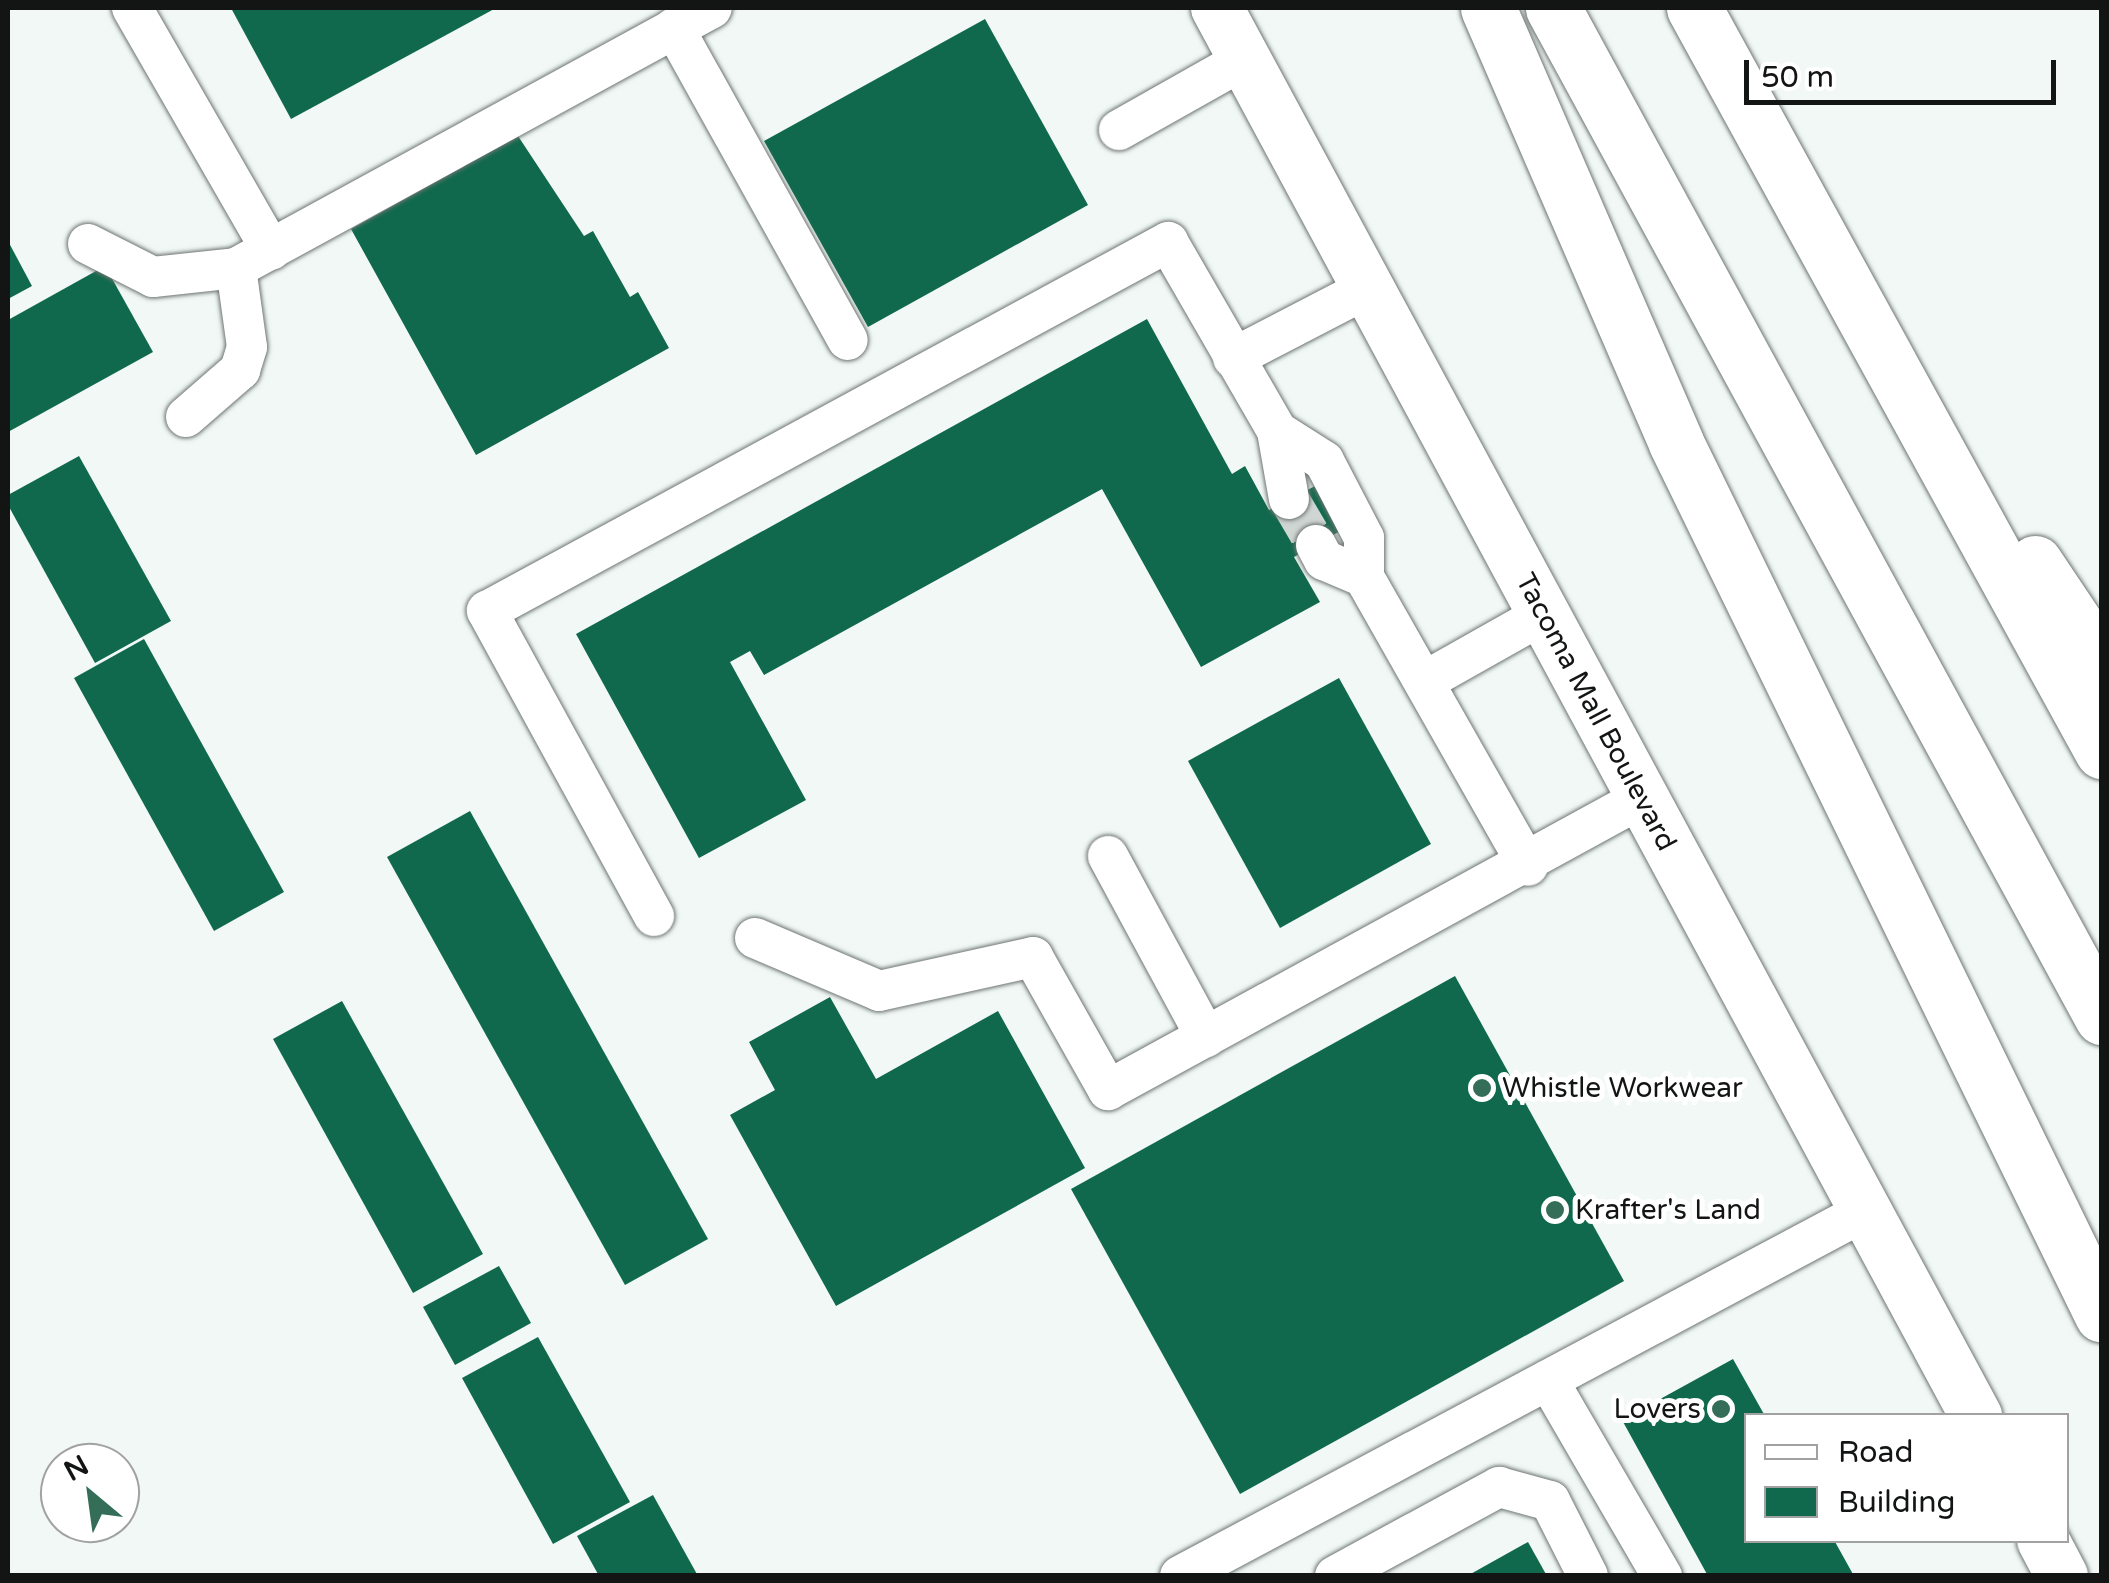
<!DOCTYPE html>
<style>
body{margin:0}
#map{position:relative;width:2109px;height:1583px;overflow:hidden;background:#f1f8f5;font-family:"Varela Round",sans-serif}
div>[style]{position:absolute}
.building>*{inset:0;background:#10694d}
.minor-tunnel>*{height:40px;margin-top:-20px;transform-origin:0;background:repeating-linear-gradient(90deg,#d0d6d3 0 40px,transparent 0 60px)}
.roads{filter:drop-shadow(0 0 2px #6e7572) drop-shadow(0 0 2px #6e7572)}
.minor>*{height:40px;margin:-20px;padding:0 20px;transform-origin:20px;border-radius:20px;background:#fff}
.major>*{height:52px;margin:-26px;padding:0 26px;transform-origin:26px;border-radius:26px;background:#fff}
.highway>*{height:55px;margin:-27.5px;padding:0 27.5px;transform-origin:27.5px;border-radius:27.5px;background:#fff}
.dots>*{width:28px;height:28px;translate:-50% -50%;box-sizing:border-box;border:5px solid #fff;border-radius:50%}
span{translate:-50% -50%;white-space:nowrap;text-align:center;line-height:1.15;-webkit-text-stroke:10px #fff;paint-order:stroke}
.street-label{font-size:28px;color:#131514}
.poi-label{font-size:28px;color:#131514}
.left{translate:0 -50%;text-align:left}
.right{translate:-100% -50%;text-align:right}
.frame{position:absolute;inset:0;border:10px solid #131514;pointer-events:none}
.legend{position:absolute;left:1744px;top:1413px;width:325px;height:130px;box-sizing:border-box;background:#fff;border:2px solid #a1a1a1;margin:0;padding:12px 18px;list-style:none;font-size:30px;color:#131514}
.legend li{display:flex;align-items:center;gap:20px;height:50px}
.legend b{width:50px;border:2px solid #a1a1a1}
.north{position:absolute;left:40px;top:1443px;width:100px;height:100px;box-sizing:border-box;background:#fff;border:2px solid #a1a1a1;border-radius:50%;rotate:331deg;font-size:28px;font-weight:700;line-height:40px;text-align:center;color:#131514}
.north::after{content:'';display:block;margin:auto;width:35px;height:45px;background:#346e58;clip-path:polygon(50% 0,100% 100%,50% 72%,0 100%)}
.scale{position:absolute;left:1744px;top:60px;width:312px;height:45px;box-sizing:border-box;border:5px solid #131514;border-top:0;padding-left:12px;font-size:30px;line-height:35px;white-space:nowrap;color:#131514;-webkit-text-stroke:8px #fff;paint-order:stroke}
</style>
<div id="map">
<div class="building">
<div style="clip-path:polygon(231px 8px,496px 8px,291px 119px)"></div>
<div style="clip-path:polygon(985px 19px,1088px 205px,868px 327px,764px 141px)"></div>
<div style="clip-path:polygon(518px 136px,584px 236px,593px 231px,630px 297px,638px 292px,669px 348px,476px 455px,351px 229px)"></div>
<div style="clip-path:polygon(8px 241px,32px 286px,8px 299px)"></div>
<div style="clip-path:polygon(105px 266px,153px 352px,8px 432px,8px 320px)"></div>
<div style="clip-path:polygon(1147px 319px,1232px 474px,1245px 466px,1269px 510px,1317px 485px,1342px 530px,1294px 557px,1320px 602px,1201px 667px,1102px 489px,764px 675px,750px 651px,730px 662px,806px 800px,699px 858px,576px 634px)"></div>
<div style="clip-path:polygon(79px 456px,171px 621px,95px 663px,8px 505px,8px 495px)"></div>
<div style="clip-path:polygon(144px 639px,284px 892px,214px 931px,74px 678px)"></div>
<div style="clip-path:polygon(1339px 678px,1431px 844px,1280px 928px,1188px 761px)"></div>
<div style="clip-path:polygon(470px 811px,708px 1239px,625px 1285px,387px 857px)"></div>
<div style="clip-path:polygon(1455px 976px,1624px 1281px,1240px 1494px,1071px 1189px)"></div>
<div style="clip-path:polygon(830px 997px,876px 1079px,998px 1011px,1085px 1168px,836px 1306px,730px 1115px,775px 1090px,749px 1042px)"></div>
<div style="clip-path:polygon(342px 1001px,483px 1254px,413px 1293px,273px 1039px)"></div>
<div style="clip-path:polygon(499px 1266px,531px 1323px,455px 1365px,423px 1307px)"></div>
<div style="clip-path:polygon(538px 1337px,630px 1502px,553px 1544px,462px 1378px)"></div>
<div style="clip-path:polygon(1733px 1359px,1765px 1416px,1746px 1416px,1746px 1540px,1834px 1540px,1854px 1576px,1708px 1576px,1622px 1420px)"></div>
<div style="clip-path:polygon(653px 1495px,698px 1576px,599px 1576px,577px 1536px)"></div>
<div style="clip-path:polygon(1528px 1542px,1547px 1576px,1467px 1576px)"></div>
</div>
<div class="minor-tunnel">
<div style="left:1289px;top:499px;width:53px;rotate:59.6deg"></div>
</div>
<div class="roads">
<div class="minor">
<div style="left:132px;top:8px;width:279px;rotate:60.1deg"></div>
<div style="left:674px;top:28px;width:357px;rotate:60.9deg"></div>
<div style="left:1119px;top:130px;width:145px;rotate:-29.4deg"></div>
<div style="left:88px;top:244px;width:73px;rotate:26.9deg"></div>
<div style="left:153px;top:277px;width:83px;rotate:-6.2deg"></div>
<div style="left:236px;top:268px;width:542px;rotate:-28.64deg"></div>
<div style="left:1233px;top:358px;width:152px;rotate:-27.4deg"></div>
<div style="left:186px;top:417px;width:72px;rotate:-41deg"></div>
<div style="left:240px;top:370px;width:24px;rotate:-73deg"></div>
<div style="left:247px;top:347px;width:80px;rotate:-97.9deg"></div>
<div style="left:1277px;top:431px;width:69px;rotate:80deg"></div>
<div style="left:1316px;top:545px;width:17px;rotate:62deg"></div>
<div style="left:1324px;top:560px;width:43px;rotate:23deg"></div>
<div style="left:1425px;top:681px;width:137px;rotate:-29.4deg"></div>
<div style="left:1108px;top:856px;width:206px;rotate:61.6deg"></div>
<div style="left:654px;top:916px;width:348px;rotate:-118.7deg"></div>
<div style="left:487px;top:611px;width:775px;rotate:-28.45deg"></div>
<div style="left:1168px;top:242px;width:218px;rotate:60deg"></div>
<div style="left:1277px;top:431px;width:56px;rotate:32.6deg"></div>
<div style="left:1324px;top:461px;width:87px;rotate:62.5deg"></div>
<div style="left:1364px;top:538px;width:39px;rotate:90deg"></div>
<div style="left:1364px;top:577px;width:332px;rotate:60.4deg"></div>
<div style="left:755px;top:938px;width:135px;rotate:23.1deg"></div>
<div style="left:879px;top:991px;width:158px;rotate:-12.4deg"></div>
<div style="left:1033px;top:957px;width:153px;rotate:60.6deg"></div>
<div style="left:1108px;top:1090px;width:609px;rotate:-28.67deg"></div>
<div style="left:1548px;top:1380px;width:227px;rotate:59.8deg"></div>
<div style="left:1180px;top:1576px;width:776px;rotate:-28.05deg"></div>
<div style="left:1335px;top:1576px;width:187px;rotate:-28.5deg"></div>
<div style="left:1499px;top:1487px;width:53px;rotate:15.4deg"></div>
<div style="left:1550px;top:1501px;width:84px;rotate:63.1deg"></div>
</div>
<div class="major">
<div style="left:1217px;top:8px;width:1600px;rotate:61.67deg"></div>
<div style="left:2043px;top:1540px;width:41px;rotate:62.2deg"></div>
</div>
<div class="highway">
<div style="left:1488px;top:8px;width:474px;rotate:66.6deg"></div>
<div style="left:1676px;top:443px;width:970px;rotate:63.96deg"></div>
<div style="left:1553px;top:8px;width:1149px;rotate:61.45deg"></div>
<div style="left:1694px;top:8px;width:848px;rotate:61.23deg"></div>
<div style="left:2035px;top:563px;width:120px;rotate:56.2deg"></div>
</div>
</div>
<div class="dots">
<div style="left:1482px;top:1088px;background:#346e58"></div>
<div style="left:1555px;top:1210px;background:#346e58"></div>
<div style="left:1721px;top:1409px;background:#346e58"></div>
</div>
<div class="street-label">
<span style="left:1596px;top:712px;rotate:62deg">Tacoma Mall Boulevard</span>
</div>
<div class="poi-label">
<span class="left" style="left:1502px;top:1088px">Whistle Workwear</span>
<span class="left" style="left:1575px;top:1210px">Krafter's Land</span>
<span class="right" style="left:1701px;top:1409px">Lovers</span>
</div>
<div class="frame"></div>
<ul class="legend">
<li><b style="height:12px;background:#fff"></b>Road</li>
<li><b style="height:28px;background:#10694d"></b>Building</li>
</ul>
<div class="north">N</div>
<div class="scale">50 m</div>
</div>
